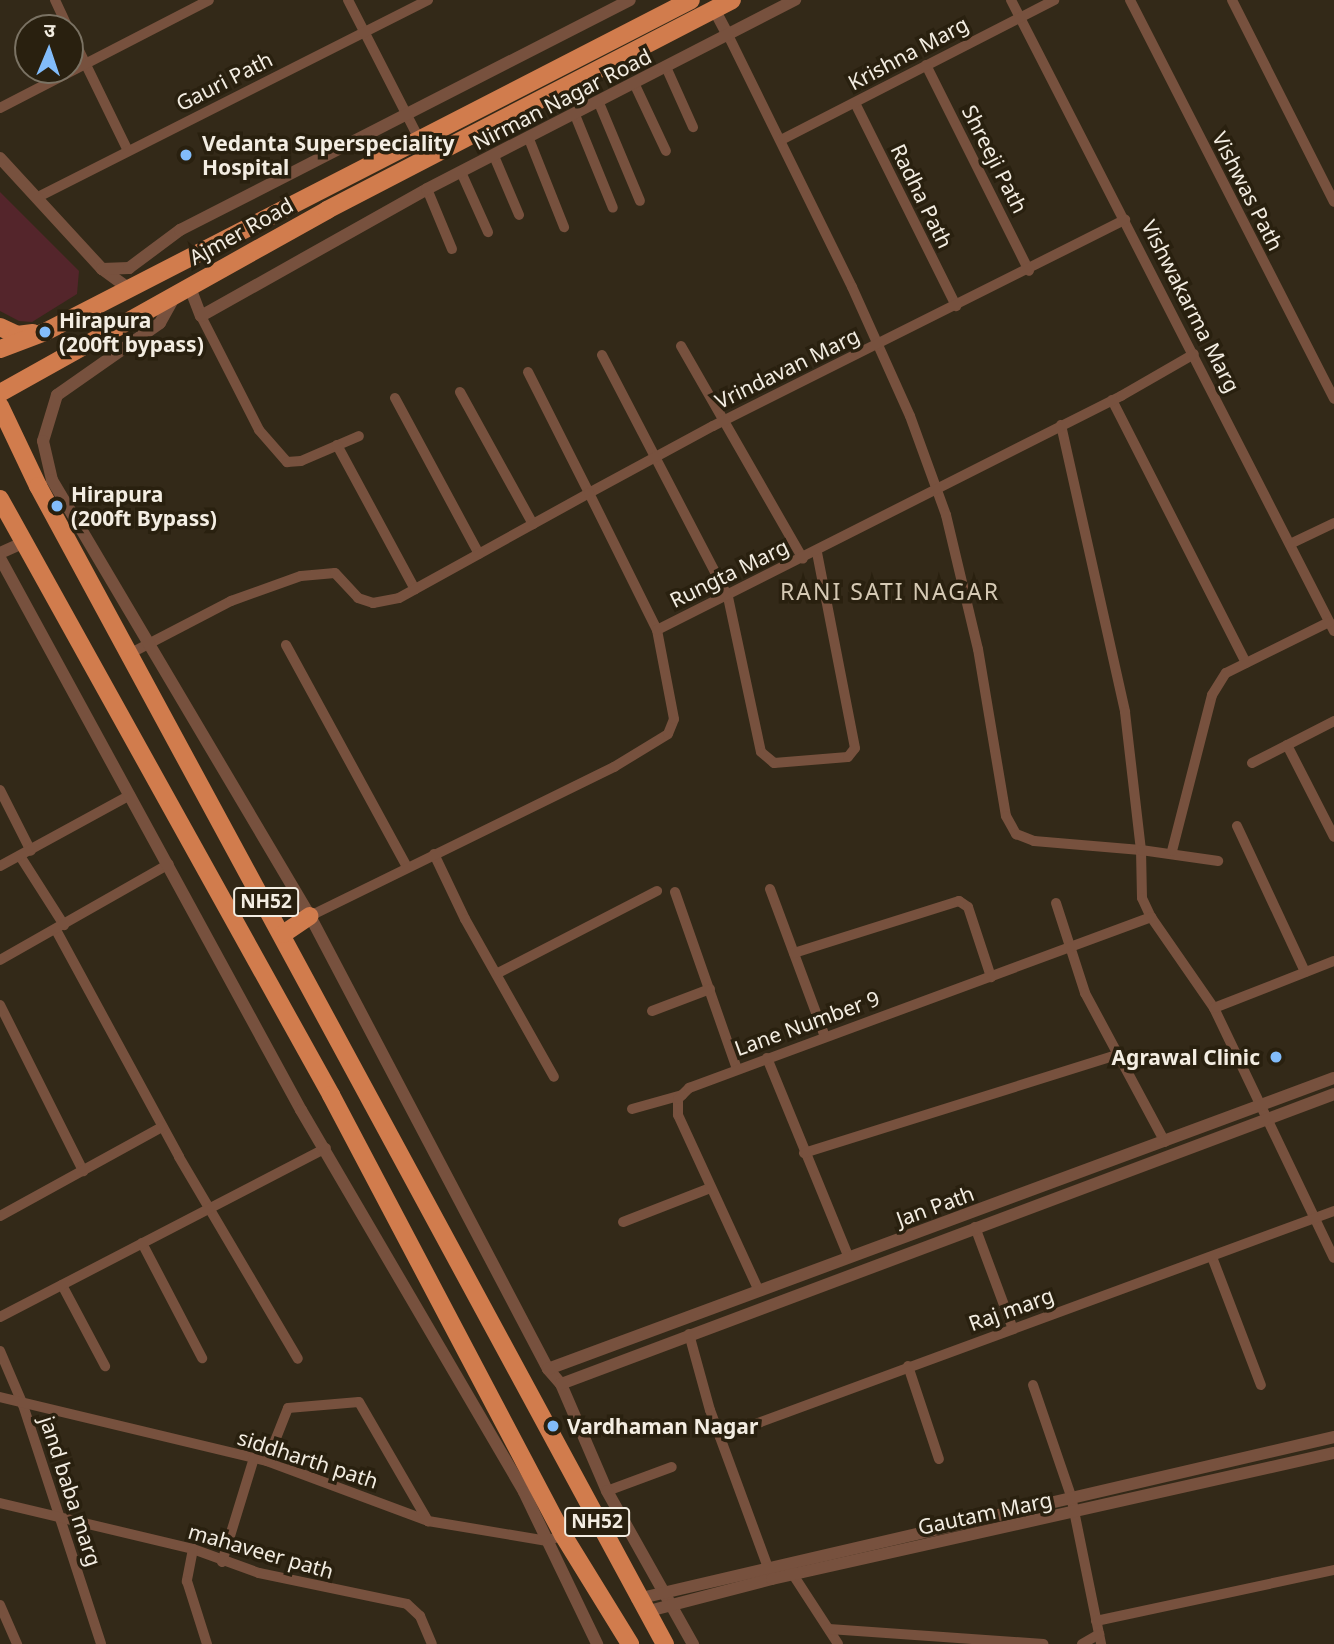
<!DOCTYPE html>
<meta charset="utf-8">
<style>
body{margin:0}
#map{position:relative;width:1334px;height:1644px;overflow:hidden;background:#332918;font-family:"Noto Sans","Noto Sans Devanagari",sans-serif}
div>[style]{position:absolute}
.green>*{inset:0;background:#54252b}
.minor>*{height:10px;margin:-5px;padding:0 5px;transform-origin:5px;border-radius:5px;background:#77513e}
.tertiary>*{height:12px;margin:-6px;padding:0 6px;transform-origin:6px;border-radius:6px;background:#77513e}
.trunk>*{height:18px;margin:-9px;padding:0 9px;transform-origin:9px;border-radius:9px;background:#d17c4d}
.dots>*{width:19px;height:19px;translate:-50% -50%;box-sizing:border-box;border:4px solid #29200f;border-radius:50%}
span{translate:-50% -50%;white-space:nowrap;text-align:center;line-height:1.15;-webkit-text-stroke:7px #29200f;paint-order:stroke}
.shield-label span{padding:2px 5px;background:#29200f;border:2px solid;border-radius:5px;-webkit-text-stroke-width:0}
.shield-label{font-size:19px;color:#f3ede2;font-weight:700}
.street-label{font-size:21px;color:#f3ede2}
.poi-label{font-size:21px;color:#f3ede2;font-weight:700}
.left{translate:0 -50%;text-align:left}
.right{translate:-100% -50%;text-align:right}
.neighbourhood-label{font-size:23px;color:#d5c9b4;letter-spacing:2px}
.north{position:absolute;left:14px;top:14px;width:70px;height:70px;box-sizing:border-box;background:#29200f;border:2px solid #7a7263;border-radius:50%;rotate:2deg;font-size:19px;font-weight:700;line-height:28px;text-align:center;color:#f3ede2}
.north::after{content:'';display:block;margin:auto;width:24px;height:32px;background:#82bcfa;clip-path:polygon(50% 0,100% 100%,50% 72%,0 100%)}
</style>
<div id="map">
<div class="green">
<div style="clip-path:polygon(0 192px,79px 271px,77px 294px,32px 322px,19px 321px,0 311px)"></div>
</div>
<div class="minor">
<div style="left:55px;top:0;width:31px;rotate:65deg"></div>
<div style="left:348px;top:0;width:156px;rotate:62.9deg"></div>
<div style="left:1011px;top:0;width:709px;rotate:62.89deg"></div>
<div style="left:1130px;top:0;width:448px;rotate:62.9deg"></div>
<div style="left:1232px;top:0;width:226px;rotate:63.2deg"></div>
<div style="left:70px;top:32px;width:132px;rotate:64deg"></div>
<div style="left:728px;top:35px;width:281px;rotate:63.8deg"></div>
<div style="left:852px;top:287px;width:141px;rotate:65.8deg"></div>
<div style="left:910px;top:416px;width:105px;rotate:70deg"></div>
<div style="left:946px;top:515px;width:138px;rotate:76.6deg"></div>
<div style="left:978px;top:649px;width:169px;rotate:80.5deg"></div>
<div style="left:1006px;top:816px;width:21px;rotate:61deg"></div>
<div style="left:1016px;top:834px;width:19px;rotate:21deg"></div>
<div style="left:1034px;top:841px;width:107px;rotate:4.8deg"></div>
<div style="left:1141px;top:850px;width:48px;rotate:88.8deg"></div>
<div style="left:1142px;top:898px;width:21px;rotate:65deg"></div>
<div style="left:1151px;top:917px;width:111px;rotate:55.3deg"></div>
<div style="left:1214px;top:1008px;width:277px;rotate:64.4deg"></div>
<div style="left:926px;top:65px;width:230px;rotate:63.4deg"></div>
<div style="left:666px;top:67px;width:66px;rotate:65.8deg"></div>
<div style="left:634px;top:83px;width:75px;rotate:64.8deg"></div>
<div style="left:599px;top:103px;width:106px;rotate:67.3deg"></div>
<div style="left:855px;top:103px;width:227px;rotate:63.5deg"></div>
<div style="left:0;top:108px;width:235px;rotate:-27.3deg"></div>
<div style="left:575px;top:115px;width:100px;rotate:67.8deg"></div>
<div style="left:529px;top:139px;width:95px;rotate:68.3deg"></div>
<div style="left:781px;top:140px;width:307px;rotate:-27.1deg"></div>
<div style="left:494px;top:156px;width:64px;rotate:67deg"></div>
<div style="left:461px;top:172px;width:66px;rotate:65.8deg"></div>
<div style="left:427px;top:189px;width:65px;rotate:67.4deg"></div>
<div style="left:38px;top:197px;width:437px;rotate:-26.8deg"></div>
<div style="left:201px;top:316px;width:128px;rotate:63deg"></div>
<div style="left:259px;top:430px;width:43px;rotate:48.8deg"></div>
<div style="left:287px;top:462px;width:14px;rotate:-4deg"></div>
<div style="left:301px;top:461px;width:63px;rotate:-23.3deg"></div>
<div style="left:681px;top:346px;width:245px;rotate:60.2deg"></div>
<div style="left:602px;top:355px;width:273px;rotate:62.5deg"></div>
<div style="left:728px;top:597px;width:158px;rotate:78deg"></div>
<div style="left:761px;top:752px;width:17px;rotate:40deg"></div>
<div style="left:774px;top:763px;width:74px;rotate:-4.6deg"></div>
<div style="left:848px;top:757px;width:11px;rotate:-52deg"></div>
<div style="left:855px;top:748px;width:200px;rotate:-101deg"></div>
<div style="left:528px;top:372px;width:136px;rotate:63.2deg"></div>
<div style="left:589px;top:493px;width:141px;rotate:-28.4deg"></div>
<div style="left:713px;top:426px;width:461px;rotate:-26.6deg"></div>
<div style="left:460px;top:392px;width:151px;rotate:61.1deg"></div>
<div style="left:395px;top:398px;width:177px;rotate:61.7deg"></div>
<div style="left:1112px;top:400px;width:295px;rotate:63deg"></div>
<div style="left:1061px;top:425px;width:294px;rotate:77.4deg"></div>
<div style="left:1125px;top:712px;width:139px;rotate:83.4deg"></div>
<div style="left:1141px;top:850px;width:78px;rotate:8.1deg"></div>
<div style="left:337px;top:445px;width:164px;rotate:61.6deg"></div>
<div style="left:1290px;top:544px;width:49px;rotate:-25.5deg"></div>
<div style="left:286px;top:645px;width:253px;rotate:61.4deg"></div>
<div style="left:131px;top:653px;width:113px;rotate:-27.5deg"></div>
<div style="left:231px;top:601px;width:74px;rotate:-19.7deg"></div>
<div style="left:301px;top:576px;width:34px;rotate:-5deg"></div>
<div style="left:335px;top:573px;width:34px;rotate:47deg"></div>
<div style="left:358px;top:598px;width:16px;rotate:18deg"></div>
<div style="left:373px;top:603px;width:26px;rotate:-11deg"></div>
<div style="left:399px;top:598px;width:217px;rotate:-28.9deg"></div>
<div style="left:589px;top:493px;width:153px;rotate:63.6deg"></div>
<div style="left:1287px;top:745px;width:103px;rotate:62.9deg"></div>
<div style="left:1252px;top:763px;width:92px;rotate:-27.1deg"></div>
<div style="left:0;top:790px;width:68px;rotate:63.1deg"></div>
<div style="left:1237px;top:826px;width:161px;rotate:65deg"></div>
<div style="left:1172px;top:851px;width:161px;rotate:-75.6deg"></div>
<div style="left:1212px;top:695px;width:26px;rotate:-58deg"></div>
<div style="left:1226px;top:673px;width:115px;rotate:-26.3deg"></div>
<div style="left:434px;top:854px;width:72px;rotate:64.5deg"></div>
<div style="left:465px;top:919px;width:181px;rotate:60.6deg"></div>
<div style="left:20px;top:856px;width:82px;rotate:57.5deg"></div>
<div style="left:0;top:866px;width:148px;rotate:-28.6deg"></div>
<div style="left:770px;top:889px;width:158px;rotate:69.6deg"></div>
<div style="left:675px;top:892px;width:188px;rotate:70.7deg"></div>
<div style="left:1056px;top:903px;width:95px;rotate:72.1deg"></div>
<div style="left:1085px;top:993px;width:169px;rotate:61.8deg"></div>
<div style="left:310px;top:916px;width:339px;rotate:-26.1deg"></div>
<div style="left:614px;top:767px;width:63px;rotate:-31.4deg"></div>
<div style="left:668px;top:734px;width:16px;rotate:-68deg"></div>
<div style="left:674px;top:719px;width:91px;rotate:-100.8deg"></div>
<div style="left:657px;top:630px;width:520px;rotate:-26.76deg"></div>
<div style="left:1121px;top:396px;width:84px;rotate:-29.9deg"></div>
<div style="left:56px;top:930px;width:258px;rotate:61.5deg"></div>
<div style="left:179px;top:1157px;width:234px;rotate:59.5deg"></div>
<div style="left:794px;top:953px;width:173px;rotate:-17.5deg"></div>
<div style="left:959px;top:901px;width:11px;rotate:34deg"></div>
<div style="left:968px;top:907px;width:74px;rotate:71.8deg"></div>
<div style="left:0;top:960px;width:194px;rotate:-29.6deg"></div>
<div style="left:498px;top:973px;width:179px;rotate:-27.3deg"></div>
<div style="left:0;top:1005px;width:186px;rotate:63.4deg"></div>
<div style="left:1214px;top:1008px;width:129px;rotate:-21.4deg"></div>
<div style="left:652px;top:1011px;width:62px;rotate:-20.8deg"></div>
<div style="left:767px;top:1058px;width:216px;rotate:67.7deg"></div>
<div style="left:632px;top:1109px;width:52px;rotate:-15.6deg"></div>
<div style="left:804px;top:1153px;width:330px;rotate:-17.4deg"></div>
<div style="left:0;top:1216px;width:185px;rotate:-28.8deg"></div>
<div style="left:623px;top:1222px;width:93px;rotate:-21.3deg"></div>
<div style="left:975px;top:1227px;width:109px;rotate:69.6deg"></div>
<div style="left:142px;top:1243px;width:130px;rotate:62.4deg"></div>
<div style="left:1212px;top:1257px;width:137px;rotate:69.1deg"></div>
<div style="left:62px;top:1285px;width:92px;rotate:62deg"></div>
<div style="left:759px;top:1291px;width:194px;rotate:-114.7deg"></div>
<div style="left:678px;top:1115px;width:16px;rotate:-90deg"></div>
<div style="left:678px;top:1099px;width:16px;rotate:-45deg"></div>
<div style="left:689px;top:1088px;width:493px;rotate:-20.3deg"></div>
<div style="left:0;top:1317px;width:367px;rotate:-27.4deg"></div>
<div style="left:689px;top:1334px;width:79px;rotate:74.6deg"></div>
<div style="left:710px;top:1410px;width:174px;rotate:69.8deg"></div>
<div style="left:0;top:1351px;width:59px;rotate:66.9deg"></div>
<div style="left:23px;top:1405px;width:251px;rotate:71.9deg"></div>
<div style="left:908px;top:1366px;width:98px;rotate:71.6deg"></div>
<div style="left:1033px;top:1385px;width:117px;rotate:71.1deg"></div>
<div style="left:1071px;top:1496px;width:151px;rotate:78.5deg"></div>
<div style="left:0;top:1397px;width:275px;rotate:13.5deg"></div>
<div style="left:267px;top:1461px;width:172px;rotate:20.4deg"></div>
<div style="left:428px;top:1521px;width:121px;rotate:9.5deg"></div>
<div style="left:547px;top:1541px;width:17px;rotate:-21deg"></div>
<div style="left:720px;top:1437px;width:654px;rotate:-20.21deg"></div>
<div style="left:267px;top:1461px;width:57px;rotate:-68.4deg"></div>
<div style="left:288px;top:1408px;width:71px;rotate:-4.8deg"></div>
<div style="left:359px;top:1402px;width:138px;rotate:59.9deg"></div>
<div style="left:607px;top:1491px;width:69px;rotate:-20.3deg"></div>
<div style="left:0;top:1503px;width:198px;rotate:13.4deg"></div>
<div style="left:193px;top:1549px;width:70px;rotate:20deg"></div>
<div style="left:259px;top:1573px;width:151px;rotate:11.8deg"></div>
<div style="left:407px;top:1604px;width:18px;rotate:43deg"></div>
<div style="left:420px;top:1616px;width:30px;rotate:67deg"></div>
<div style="left:193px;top:1549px;width:33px;rotate:101deg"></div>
<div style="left:187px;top:1581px;width:66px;rotate:72.4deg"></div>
<div style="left:222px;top:1562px;width:109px;rotate:-72.9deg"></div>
<div style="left:790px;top:1570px;width:88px;rotate:57deg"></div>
<div style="left:0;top:1605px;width:43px;rotate:66.4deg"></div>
<div style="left:1096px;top:1621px;width:243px;rotate:-12.1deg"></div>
<div style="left:829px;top:1629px;width:215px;rotate:4deg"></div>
<div style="left:1082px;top:1644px;width:20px;rotate:-30deg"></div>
</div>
<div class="tertiary">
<div style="left:714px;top:9px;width:30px;rotate:62deg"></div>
<div style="left:0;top:158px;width:151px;rotate:47.4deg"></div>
<div style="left:102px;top:269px;width:32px;rotate:36deg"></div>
<div style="left:102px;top:269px;width:27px;rotate:-2deg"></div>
<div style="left:129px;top:268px;width:64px;rotate:-36.7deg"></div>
<div style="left:180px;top:230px;width:505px;rotate:-27.07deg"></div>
<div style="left:189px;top:285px;width:33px;rotate:69deg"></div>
<div style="left:201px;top:316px;width:259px;rotate:-29.3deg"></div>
<div style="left:427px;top:189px;width:414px;rotate:-27.2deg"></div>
<div style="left:176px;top:294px;width:33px;rotate:119deg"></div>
<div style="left:160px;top:323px;width:126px;rotate:145deg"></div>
<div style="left:57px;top:395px;width:48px;rotate:106.9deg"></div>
<div style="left:43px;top:441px;width:40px;rotate:77deg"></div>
<div style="left:52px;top:480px;width:507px;rotate:59.39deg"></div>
<div style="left:310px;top:916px;width:512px;rotate:62.28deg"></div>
<div style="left:548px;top:1369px;width:20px;rotate:49deg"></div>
<div style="left:561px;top:1384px;width:116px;rotate:66.7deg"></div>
<div style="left:607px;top:1491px;width:176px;rotate:60.7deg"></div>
<div style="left:0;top:553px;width:27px;rotate:-24deg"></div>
<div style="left:0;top:558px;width:629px;rotate:61.4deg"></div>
<div style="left:301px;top:1110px;width:442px;rotate:59.7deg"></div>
<div style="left:524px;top:1492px;width:169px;rotate:64.3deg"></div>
<div style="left:548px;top:1369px;width:838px;rotate:-20.32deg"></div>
<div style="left:561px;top:1384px;width:826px;rotate:-20.56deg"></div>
<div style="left:637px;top:1599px;width:716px;rotate:-13.08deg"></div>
<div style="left:645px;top:1612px;width:131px;rotate:-14.6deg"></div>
<div style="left:772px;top:1579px;width:576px;rotate:-12.64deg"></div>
</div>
<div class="trunk">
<div style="left:0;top:327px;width:19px;rotate:25deg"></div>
<div style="left:17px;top:335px;width:16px;rotate:-7deg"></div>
<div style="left:0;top:349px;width:48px;rotate:-20.7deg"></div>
<div style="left:45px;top:332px;width:726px;rotate:-27.2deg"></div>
<div style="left:0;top:393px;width:375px;rotate:-29.2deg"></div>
<div style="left:327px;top:210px;width:456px;rotate:-27.4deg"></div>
<div style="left:0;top:406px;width:89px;rotate:64.6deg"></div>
<div style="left:38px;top:486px;width:1317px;rotate:61.57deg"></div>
<div style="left:0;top:499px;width:682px;rotate:60.95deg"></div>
<div style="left:331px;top:1095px;width:497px;rotate:62.2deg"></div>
<div style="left:563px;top:1535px;width:128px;rotate:58.4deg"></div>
<div style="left:283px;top:934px;width:32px;rotate:-34deg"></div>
</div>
<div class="dots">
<div style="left:186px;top:155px;background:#82bcfa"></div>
<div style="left:45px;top:332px;background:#82bcfa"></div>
<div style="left:57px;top:506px;background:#82bcfa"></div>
<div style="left:1276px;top:1057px;background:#82bcfa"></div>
<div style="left:553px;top:1426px;background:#82bcfa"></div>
</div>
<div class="shield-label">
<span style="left:266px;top:902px">NH52</span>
<span style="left:597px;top:1522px">NH52</span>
</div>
<div class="street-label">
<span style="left:908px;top:53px;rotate:-28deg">Krishna Marg</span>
<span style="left:224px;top:81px;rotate:-27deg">Gauri Path</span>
<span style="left:562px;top:99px;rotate:-27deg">Nirman Nagar Road</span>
<span style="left:995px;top:159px;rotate:63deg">Shreeji Path</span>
<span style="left:1248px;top:191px;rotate:63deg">Vishwas Path</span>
<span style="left:922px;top:196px;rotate:64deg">Radha Path</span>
<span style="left:241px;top:231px;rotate:-29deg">Ajmer Road</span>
<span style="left:1191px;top:306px;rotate:63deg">Vishwakarma Marg</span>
<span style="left:787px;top:368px;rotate:-26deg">Vrindavan Marg</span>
<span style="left:729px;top:573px;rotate:-26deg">Rungta Marg</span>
<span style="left:807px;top:1023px;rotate:-20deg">Lane Number 9</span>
<span style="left:935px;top:1206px;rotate:-20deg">Jan Path</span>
<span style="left:1011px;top:1309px;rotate:-20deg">Raj marg</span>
<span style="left:308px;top:1459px;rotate:18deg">siddharth path</span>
<span style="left:71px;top:1491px;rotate:72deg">jand baba marg</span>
<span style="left:985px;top:1513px;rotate:-12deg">Gautam Marg</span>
<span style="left:261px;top:1551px;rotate:16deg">mahaveer path</span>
</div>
<div class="poi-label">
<span class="left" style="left:202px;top:155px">Vedanta Superspeciality<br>Hospital</span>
<span class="left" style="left:59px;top:332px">Hirapura<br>(200ft bypass)</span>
<span class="left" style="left:71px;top:506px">Hirapura<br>(200ft Bypass)</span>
<span class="right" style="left:1260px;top:1057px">Agrawal Clinic</span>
<span class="left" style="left:567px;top:1426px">Vardhaman Nagar</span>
</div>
<div class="neighbourhood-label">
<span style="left:890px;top:591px">RANI SATI NAGAR</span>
</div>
<div class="north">उ</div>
</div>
